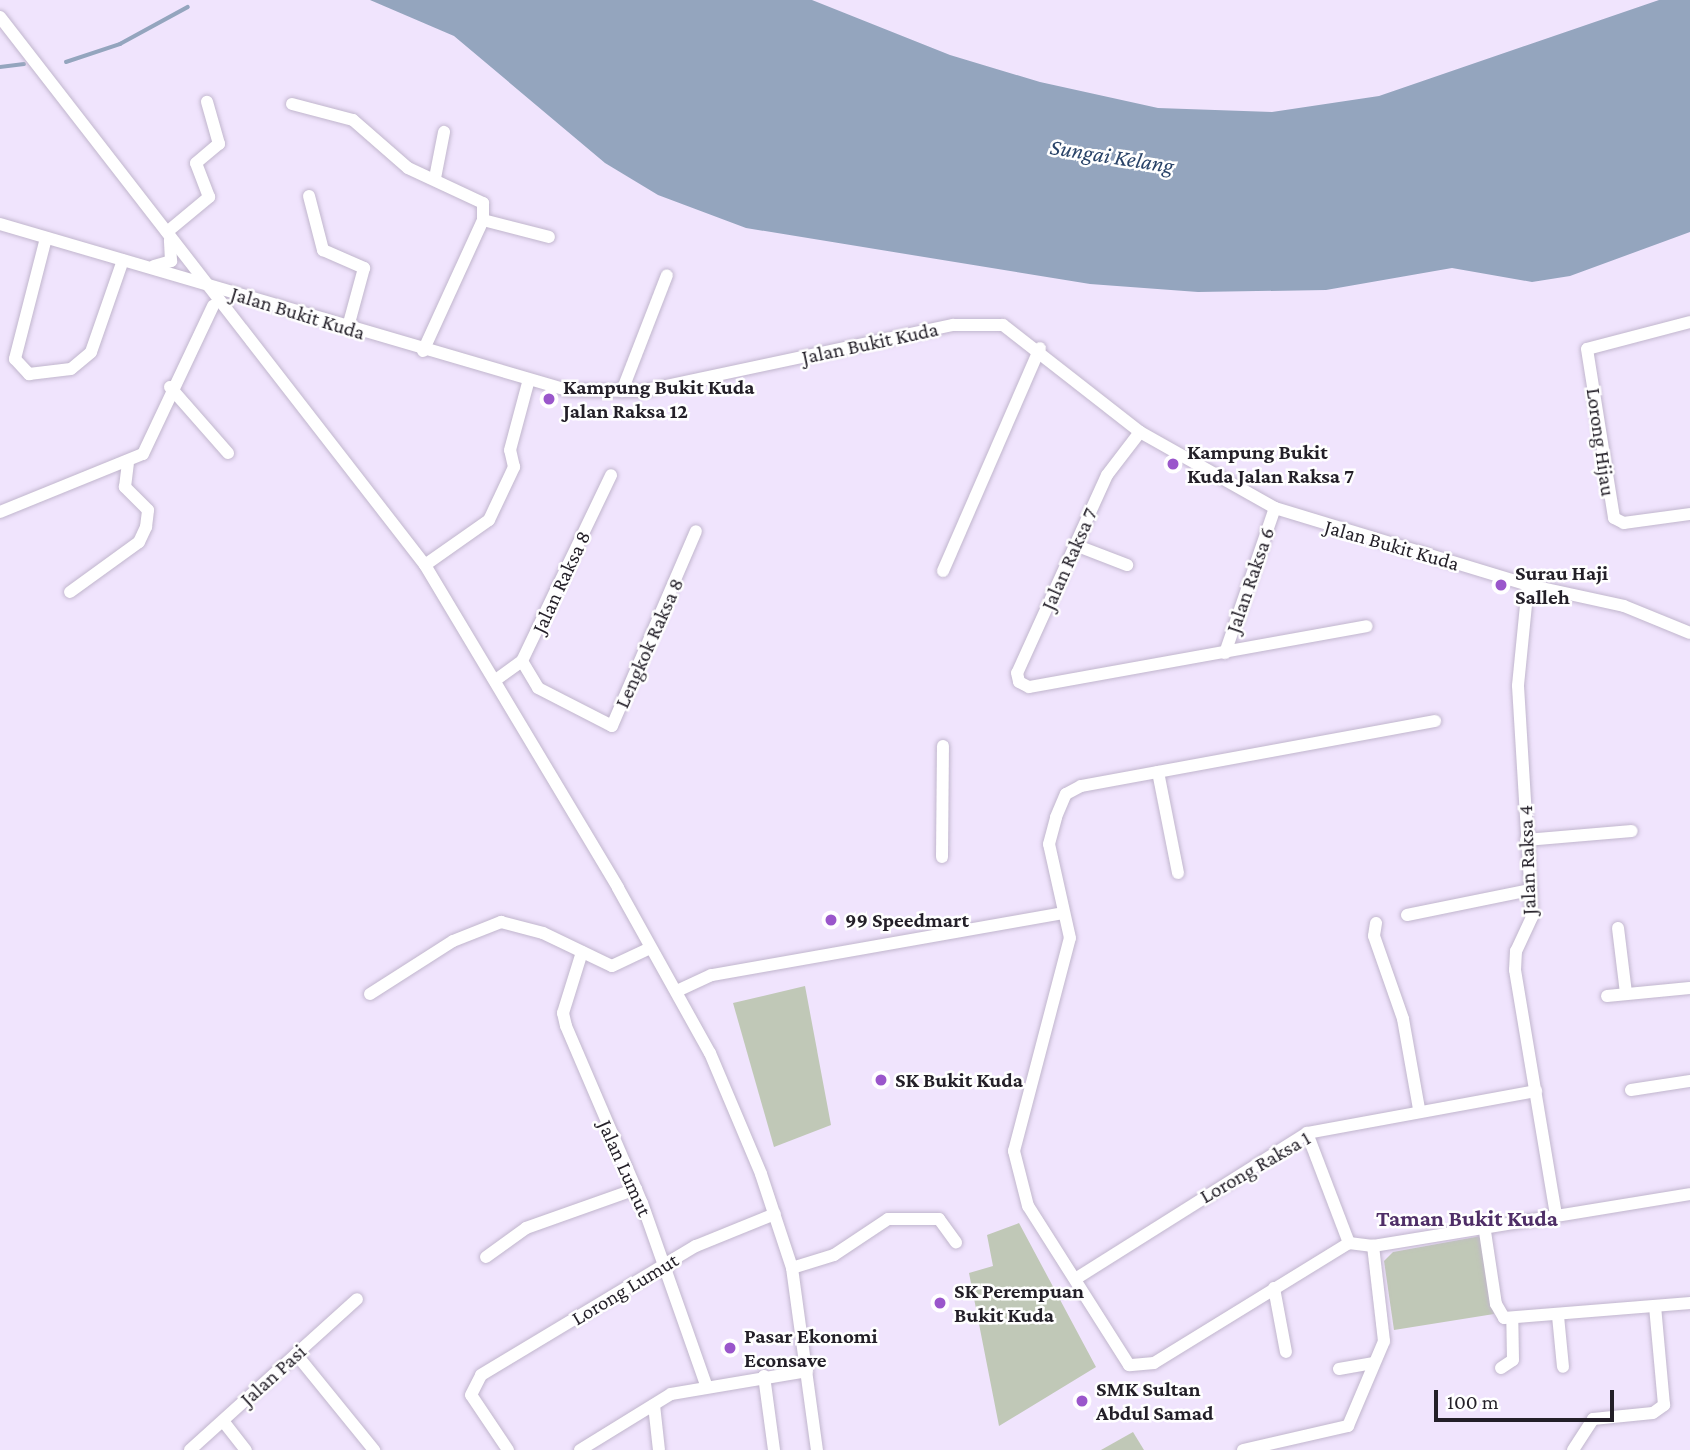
<!DOCTYPE html>
<style>
body{margin:0}
#map{position:relative;width:1690px;height:1450px;overflow:hidden;background:#f0e4fd;font-family:"Crimson Pro",serif}
div>[style]{position:absolute}
.green>*{inset:0;background:#c0c8b7}
.water>*{inset:0;background:#94a5be}
.stream>*{height:3.5px;margin:-1.75px;padding:0 1.75px;transform-origin:1.75px;border-radius:1.75px;background:#94a5be}
.roads{filter:drop-shadow(0 0 2px #c1b6cd) drop-shadow(0 0 2px #c1b6cd)}
.minor>*{height:12px;margin:-6px;padding:0 6px;transform-origin:6px;border-radius:6px;background:#fff}
.dots>*{width:19px;height:19px;translate:-50% -50%;box-sizing:border-box;border:4px solid #fff;border-radius:50%}
span{translate:-50% -50%;white-space:nowrap;text-align:center;line-height:1.15;-webkit-text-stroke:5px #fff;paint-order:stroke}
.street-label{font-size:21px;color:#231f28}
.poi-label{font-size:21px;color:#231f28;font-weight:700}
.left{translate:0 -50%;text-align:left}
.water-label{font-size:23px;color:#294368;font-style:italic}
.neighbourhood-label{font-size:23px;color:#4f2e67;font-weight:700}
.scale{position:absolute;left:1434px;top:1390px;width:180px;height:32px;box-sizing:border-box;border:4px solid #231f28;border-top:0;padding-left:9px;font-size:21px;line-height:24px;white-space:nowrap;color:#231f28;-webkit-text-stroke:5px #fff;paint-order:stroke}
</style>
<div id="map">
<div class="green">
<div style="clip-path:polygon(805px 986px,831px 1125px,774px 1147px,733px 1003px)"></div>
<div style="clip-path:polygon(1019px 1223px,1096px 1367px,999px 1426px,969px 1273px,993px 1266px,987px 1235px)"></div>
<div style="clip-path:polygon(1481px 1236px,1494px 1314px,1394px 1330px,1384px 1261px,1393px 1252px)"></div>
<div style="clip-path:polygon(1133px 1432px,1144px 1450px,1101px 1450px)"></div>
</div>
<div class="water">
<div style="clip-path:polygon(370px 0,812px 0,950px 55px,1040px 82px,1158px 108px,1272px 112px,1379px 96px,1659px 0,1690px 0,1690px 232px,1570px 276px,1532px 282px,1452px 268px,1326px 290px,1198px 292px,1090px 284px,746px 228px,658px 195px,605px 163px,454px 36px)"></div>
</div>
<div class="stream">
<div style="left:66px;top:62px;width:57px;rotate:-18.4deg"></div>
<div style="left:120px;top:44px;width:77px;rotate:-28.6deg"></div>
<div style="left:0;top:67px;width:24px;rotate:-7deg"></div>
</div>
<div class="roads">
<div class="minor">
<div style="left:0;top:17px;width:693px;rotate:52.2deg"></div>
<div style="left:425px;top:565px;width:376px;rotate:59.1deg"></div>
<div style="left:618px;top:888px;width:189px;rotate:60.9deg"></div>
<div style="left:710px;top:1053px;width:131px;rotate:67.1deg"></div>
<div style="left:761px;top:1174px;width:99px;rotate:71.7deg"></div>
<div style="left:792px;top:1268px;width:184px;rotate:82.2deg"></div>
<div style="left:292px;top:104px;width:63px;rotate:14.7deg"></div>
<div style="left:353px;top:120px;width:73px;rotate:41.1deg"></div>
<div style="left:408px;top:168px;width:83px;rotate:25deg"></div>
<div style="left:483px;top:203px;width:17px;rotate:90deg"></div>
<div style="left:483px;top:220px;width:144px;rotate:114.6deg"></div>
<div style="left:435px;top:178px;width:47px;rotate:-78.9deg"></div>
<div style="left:309px;top:196px;width:56px;rotate:75.5deg"></div>
<div style="left:323px;top:250px;width:45px;rotate:23.7deg"></div>
<div style="left:364px;top:268px;width:61px;rotate:105.2deg"></div>
<div style="left:483px;top:220px;width:68px;rotate:14.4deg"></div>
<div style="left:0;top:224px;width:591px;rotate:16.32deg"></div>
<div style="left:567px;top:390px;width:75px;rotate:0.8deg"></div>
<div style="left:642px;top:391px;width:318px;rotate:-12deg"></div>
<div style="left:953px;top:325px;width:50px"></div>
<div style="left:1003px;top:325px;width:174px;rotate:38deg"></div>
<div style="left:1140px;top:432px;width:155px;rotate:29.4deg"></div>
<div style="left:1275px;top:508px;width:264px;rotate:16.9deg"></div>
<div style="left:1528px;top:585px;width:98px;rotate:12.3deg"></div>
<div style="left:1624px;top:606px;width:71px;rotate:22.2deg"></div>
<div style="left:167px;top:232px;width:55px;rotate:-39.8deg"></div>
<div style="left:209px;top:197px;width:36px;rotate:-111deg"></div>
<div style="left:196px;top:163px;width:30px;rotate:-40deg"></div>
<div style="left:219px;top:144px;width:44px;rotate:-105.9deg"></div>
<div style="left:46px;top:238px;width:125px;rotate:104.4deg"></div>
<div style="left:15px;top:359px;width:21px;rotate:47deg"></div>
<div style="left:29px;top:374px;width:42px;rotate:-6.8deg"></div>
<div style="left:71px;top:369px;width:26px;rotate:-40deg"></div>
<div style="left:91px;top:352px;width:97px;rotate:-70.8deg"></div>
<div style="left:154px;top:266px;width:18px;rotate:-16deg"></div>
<div style="left:171px;top:261px;width:21px;rotate:-93deg"></div>
<div style="left:1690px;top:322px;width:106px;rotate:165.3deg"></div>
<div style="left:1587px;top:349px;width:171px;rotate:80.9deg"></div>
<div style="left:1614px;top:518px;width:11px;rotate:27deg"></div>
<div style="left:1624px;top:523px;width:67px;rotate:-7.8deg"></div>
<div style="left:170px;top:387px;width:88px;rotate:48.7deg"></div>
<div style="left:622px;top:391px;width:124px;rotate:-68.8deg"></div>
<div style="left:1140px;top:432px;width:54px;rotate:127.5deg"></div>
<div style="left:1107px;top:475px;width:217px;rotate:114.4deg"></div>
<div style="left:1017px;top:673px;width:9px;rotate:77deg"></div>
<div style="left:1019px;top:682px;width:11px;rotate:27deg"></div>
<div style="left:1029px;top:687px;width:343px;rotate:-10.2deg"></div>
<div style="left:0;top:512px;width:154px;rotate:-22.1deg"></div>
<div style="left:143px;top:454px;width:164px;rotate:-64.7deg"></div>
<div style="left:1075px;top:545px;width:56px;rotate:21deg"></div>
<div style="left:425px;top:565px;width:78px;rotate:-35.1deg"></div>
<div style="left:489px;top:520px;width:59px;rotate:-64.7deg"></div>
<div style="left:514px;top:467px;width:17px;rotate:-103deg"></div>
<div style="left:510px;top:450px;width:69px;rotate:-75deg"></div>
<div style="left:943px;top:571px;width:243px;rotate:-66.5deg"></div>
<div style="left:1528px;top:585px;width:101px;rotate:95.7deg"></div>
<div style="left:1518px;top:686px;width:231px;rotate:86.5deg"></div>
<div style="left:1532px;top:917px;width:38px;rotate:115deg"></div>
<div style="left:1516px;top:951px;width:19px;rotate:93deg"></div>
<div style="left:1515px;top:970px;width:247px;rotate:80.5deg"></div>
<div style="left:70px;top:592px;width:85px;rotate:-35.9deg"></div>
<div style="left:139px;top:542px;width:17px;rotate:-65deg"></div>
<div style="left:146px;top:527px;width:17px;rotate:-83deg"></div>
<div style="left:148px;top:510px;width:33px;rotate:-135deg"></div>
<div style="left:125px;top:487px;width:23px;rotate:-83deg"></div>
<div style="left:1225px;top:653px;width:153px;rotate:-71deg"></div>
<div style="left:522px;top:661px;width:31px;rotate:59deg"></div>
<div style="left:538px;top:688px;width:83px;rotate:27.2deg"></div>
<div style="left:612px;top:726px;width:212px;rotate:-66.7deg"></div>
<div style="left:497px;top:679px;width:31px;rotate:-36deg"></div>
<div style="left:522px;top:661px;width:206px;rotate:-64.4deg"></div>
<div style="left:1158px;top:772px;width:103px;rotate:78.8deg"></div>
<div style="left:1526px;top:840px;width:106px;rotate:-4.9deg"></div>
<div style="left:942px;top:857px;width:111px;rotate:-89.5deg"></div>
<div style="left:1407px;top:915px;width:126px;rotate:-11.5deg"></div>
<div style="left:1376px;top:923px;width:13px;rotate:99deg"></div>
<div style="left:1374px;top:936px;width:88px;rotate:70.7deg"></div>
<div style="left:1403px;top:1019px;width:91px;rotate:79.9deg"></div>
<div style="left:1618px;top:928px;width:65px;rotate:83deg"></div>
<div style="left:582px;top:952px;width:64px;rotate:107.3deg"></div>
<div style="left:563px;top:1013px;width:13px;rotate:77deg"></div>
<div style="left:566px;top:1026px;width:193px;rotate:66.8deg"></div>
<div style="left:642px;top:1203px;width:193px;rotate:70.6deg"></div>
<div style="left:677px;top:991px;width:38px;rotate:-25deg"></div>
<div style="left:712px;top:975px;width:356px;rotate:-10deg"></div>
<div style="left:370px;top:994px;width:98px;rotate:-32.6deg"></div>
<div style="left:453px;top:941px;width:52px;rotate:-21.6deg"></div>
<div style="left:501px;top:922px;width:43px;rotate:14.7deg"></div>
<div style="left:543px;top:933px;width:76px;rotate:25.6deg"></div>
<div style="left:612px;top:966px;width:42px;rotate:-25.3deg"></div>
<div style="left:1607px;top:996px;width:83px;rotate:-5.5deg"></div>
<div style="left:1631px;top:1090px;width:60px;rotate:-8.7deg"></div>
<div style="left:1307px;top:1133px;width:118px;rotate:69.1deg"></div>
<div style="left:1349px;top:1243px;width:229px;rotate:148.4deg"></div>
<div style="left:1154px;top:1363px;width:25px;rotate:175deg"></div>
<div style="left:1129px;top:1365px;width:188px;rotate:-122.4deg"></div>
<div style="left:1028px;top:1206px;width:57px;rotate:-104.3deg"></div>
<div style="left:1014px;top:1151px;width:220px;rotate:-75.3deg"></div>
<div style="left:1070px;top:938px;width:96px;rotate:-102.6deg"></div>
<div style="left:1049px;top:844px;width:28px;rotate:-75deg"></div>
<div style="left:1056px;top:817px;width:25px;rotate:-67deg"></div>
<div style="left:1066px;top:794px;width:17px;rotate:-28deg"></div>
<div style="left:1081px;top:786px;width:360px;rotate:-10.4deg"></div>
<div style="left:1484px;top:1225px;width:80px;rotate:81.4deg"></div>
<div style="left:1496px;top:1304px;width:16px;rotate:60deg"></div>
<div style="left:1504px;top:1318px;width:187px;rotate:-4.6deg"></div>
<div style="left:1349px;top:1243px;width:24px;rotate:7deg"></div>
<div style="left:1373px;top:1246px;width:321px;rotate:-9.3deg"></div>
<div style="left:486px;top:1257px;width:49px;rotate:-35.9deg"></div>
<div style="left:526px;top:1228px;width:117px;rotate:-19.5deg"></div>
<div style="left:792px;top:1268px;width:44px;rotate:-17.2deg"></div>
<div style="left:834px;top:1255px;width:65px;rotate:-33.7deg"></div>
<div style="left:888px;top:1219px;width:51px"></div>
<div style="left:939px;top:1219px;width:29px;rotate:54deg"></div>
<div style="left:1077px;top:1278px;width:272px;rotate:-32.2deg"></div>
<div style="left:1307px;top:1133px;width:233px;rotate:-10.4deg"></div>
<div style="left:1274px;top:1288px;width:65px;rotate:79.4deg"></div>
<div style="left:1558px;top:1316px;width:51px;rotate:84.4deg"></div>
<div style="left:296px;top:1354px;width:124px;rotate:50.9deg"></div>
<div style="left:1501px;top:1368px;width:14px;rotate:-34deg"></div>
<div style="left:1513px;top:1360px;width:39px;rotate:-91deg"></div>
<div style="left:1339px;top:1369px;width:34px;rotate:-10deg"></div>
<div style="left:764px;top:1376px;width:75px;rotate:82.3deg"></div>
<div style="left:654px;top:1405px;width:45px;rotate:83.7deg"></div>
<div style="left:223px;top:1421px;width:37px;rotate:52deg"></div>
<div style="left:190px;top:1450px;width:225px;rotate:-42.1deg"></div>
<div style="left:508px;top:1450px;width:66px;rotate:-123.9deg"></div>
<div style="left:471px;top:1395px;width:22px;rotate:-63deg"></div>
<div style="left:481px;top:1375px;width:251px;rotate:-31deg"></div>
<div style="left:696px;top:1246px;width:85px;rotate:-22.1deg"></div>
<div style="left:580px;top:1450px;width:107px;rotate:-31.6deg"></div>
<div style="left:671px;top:1394px;width:138px;rotate:-9.6deg"></div>
<div style="left:1243px;top:1450px;width:108px;rotate:-12.9deg"></div>
<div style="left:1348px;top:1426px;width:92px;rotate:-67deg"></div>
<div style="left:1384px;top:1341px;width:96px;rotate:-96.6deg"></div>
<div style="left:1573px;top:1450px;width:37px;rotate:-57deg"></div>
<div style="left:1593px;top:1419px;width:60px;rotate:-5.7deg"></div>
<div style="left:1653px;top:1413px;width:14px;rotate:-36deg"></div>
<div style="left:1664px;top:1405px;width:98px;rotate:-95.2deg"></div>
</div>
</div>
<div class="dots">
<div style="left:549px;top:399px;background:#9a56cb"></div>
<div style="left:1173px;top:464px;background:#9a56cb"></div>
<div style="left:1501px;top:585px;background:#9a56cb"></div>
<div style="left:831px;top:920px;background:#9a56cb"></div>
<div style="left:881px;top:1080px;background:#9a56cb"></div>
<div style="left:940px;top:1303px;background:#9a56cb"></div>
<div style="left:730px;top:1348px;background:#9a56cb"></div>
<div style="left:1082px;top:1401px;background:#9a56cb"></div>
</div>
<div class="street-label">
<span style="left:298px;top:313px;rotate:17deg">Jalan Bukit Kuda</span>
<span style="left:870px;top:343px;rotate:-12deg">Jalan Bukit Kuda</span>
<span style="left:1601px;top:442px;rotate:82deg">Lorong Hijau</span>
<span style="left:1392px;top:545px;rotate:16deg">Jalan Bukit Kuda</span>
<span style="left:1069px;top:559px;rotate:-66deg">Jalan Raksa 7</span>
<span style="left:1250px;top:580px;rotate:-71deg">Jalan Raksa 6</span>
<span style="left:561px;top:582px;rotate:-65deg">Jalan Raksa 8</span>
<span style="left:649px;top:643px;rotate:-66deg">Lengkok Raksa 8</span>
<span style="left:1527px;top:860px;rotate:-92deg">Jalan Raksa 4</span>
<span style="left:1255px;top:1167px;rotate:-30deg">Lorong Raksa 1</span>
<span style="left:625px;top:1168px;rotate:66deg">Jalan Lumut</span>
<span style="left:625px;top:1289px;rotate:-31deg">Lorong Lumut</span>
<span style="left:273px;top:1375px;rotate:-42deg">Jalan Pasi</span>
</div>
<div class="poi-label">
<span class="left" style="left:563px;top:399px">Kampung Bukit Kuda<br>Jalan Raksa 12</span>
<span class="left" style="left:1187px;top:464px">Kampung Bukit<br>Kuda Jalan Raksa 7</span>
<span class="left" style="left:1515px;top:585px">Surau Haji<br>Salleh</span>
<span class="left" style="left:845px;top:920px">99 Speedmart</span>
<span class="left" style="left:895px;top:1080px">SK Bukit Kuda</span>
<span class="left" style="left:954px;top:1303px">SK Perempuan<br>Bukit Kuda</span>
<span class="left" style="left:744px;top:1348px">Pasar Ekonomi<br>Econsave</span>
<span class="left" style="left:1096px;top:1401px">SMK Sultan<br>Abdul Samad</span>
</div>
<div class="water-label">
<span style="left:1112px;top:156px;rotate:9deg">Sungai Kelang</span>
</div>
<div class="neighbourhood-label">
<span style="left:1467px;top:1218px">Taman Bukit Kuda</span>
</div>
<div class="scale">100 m</div>
</div>
